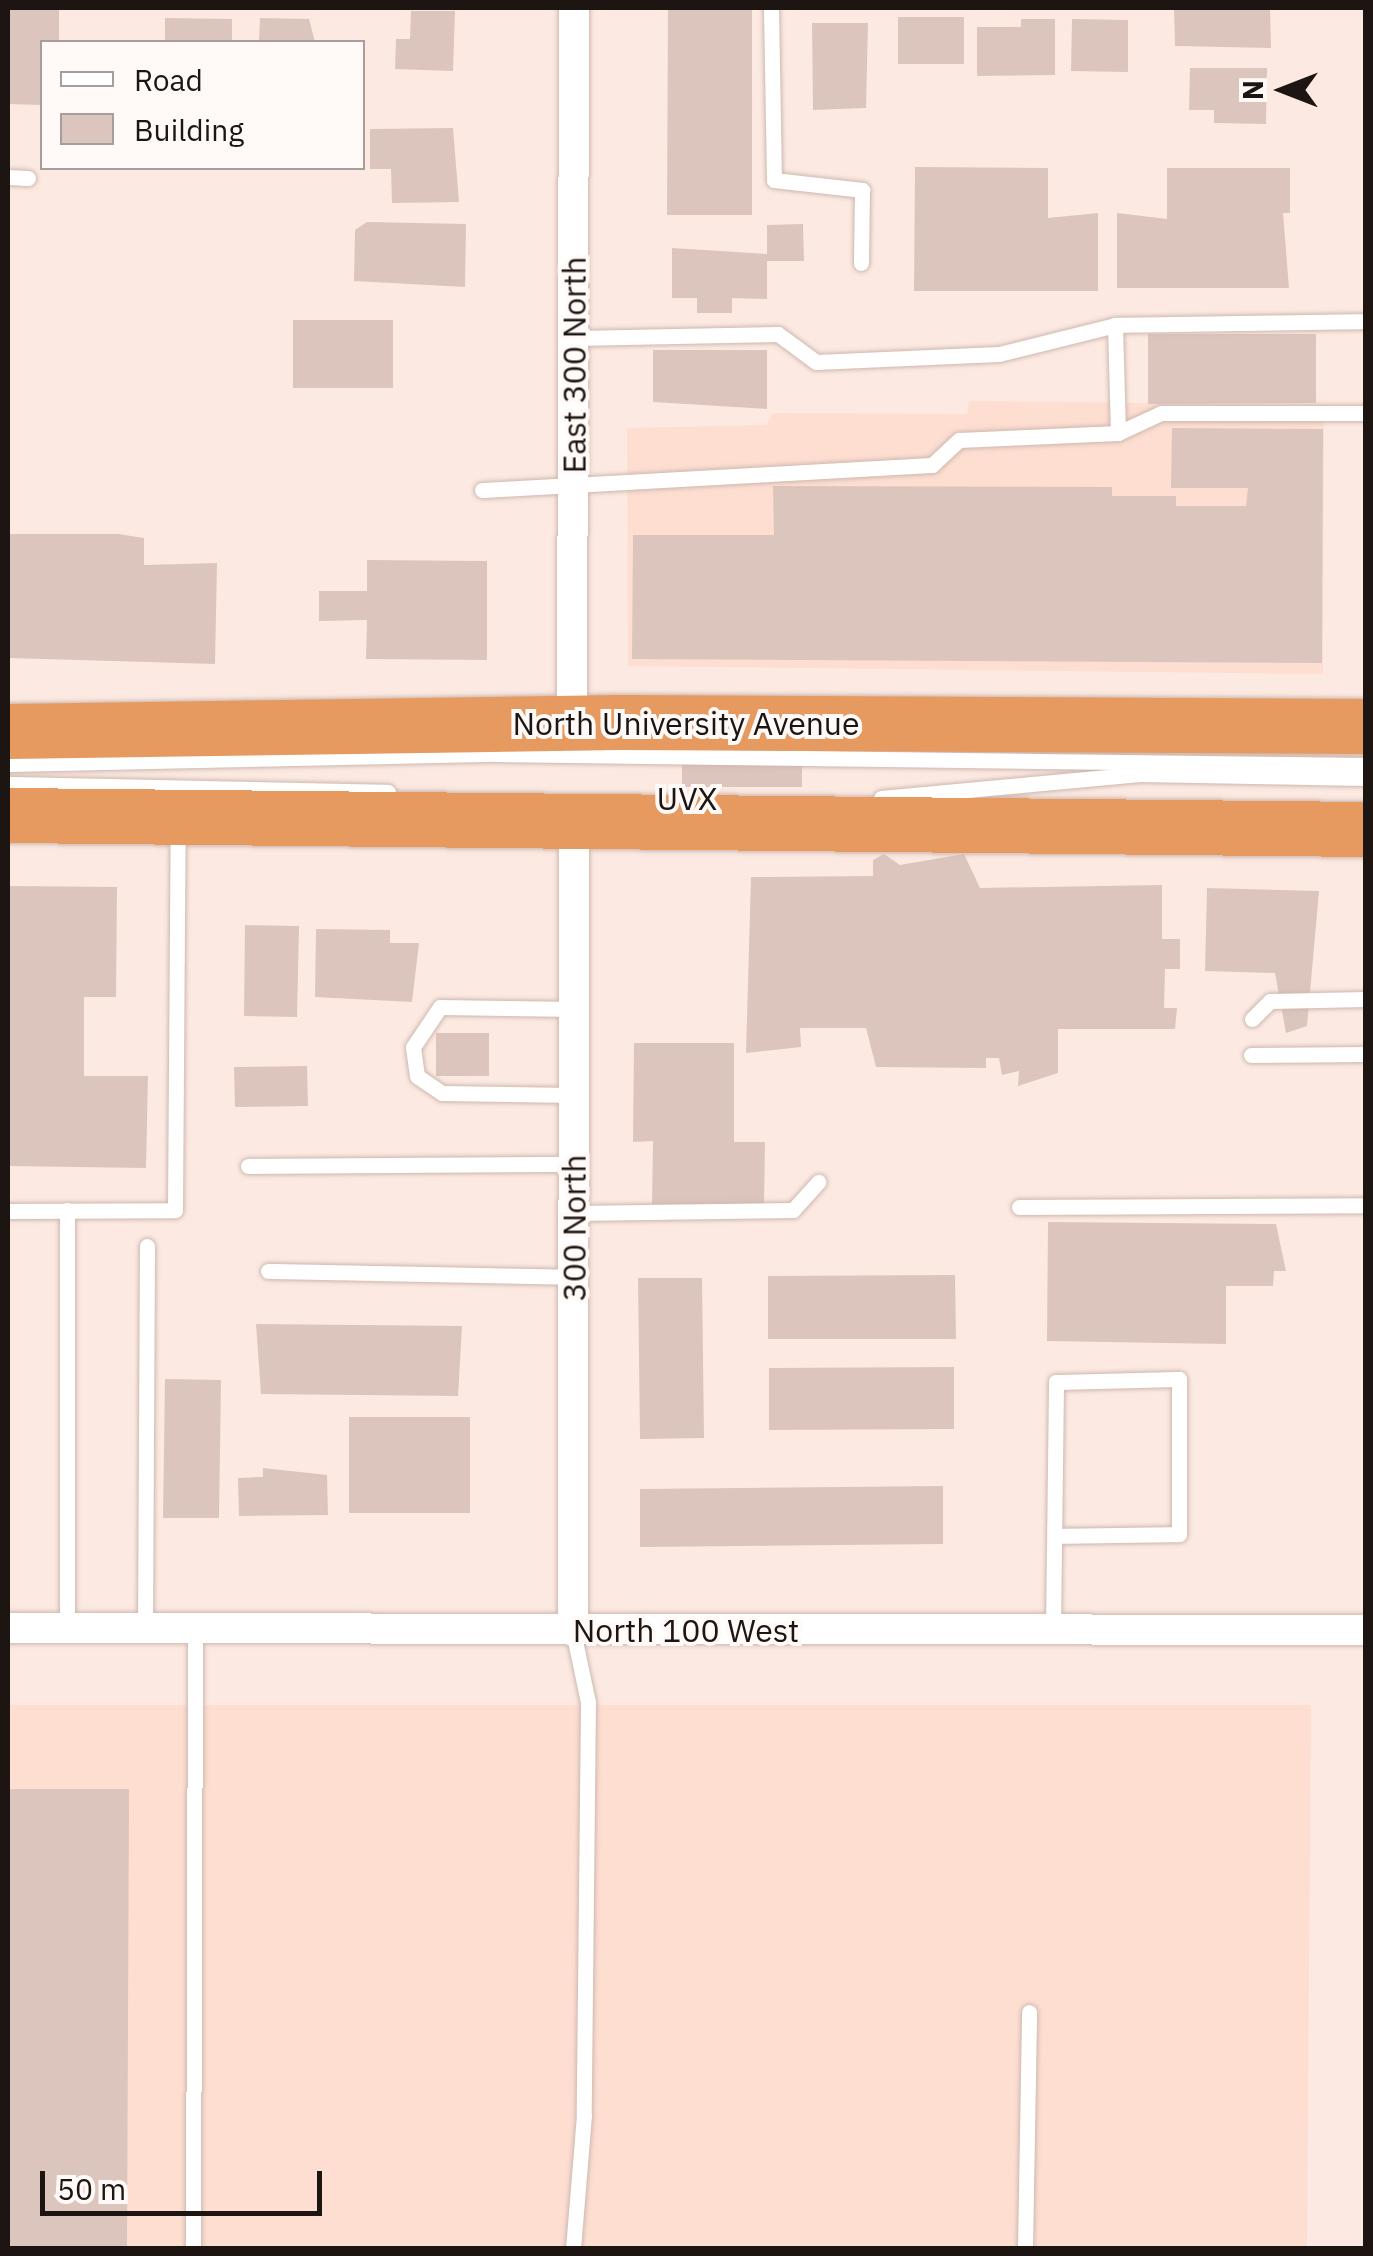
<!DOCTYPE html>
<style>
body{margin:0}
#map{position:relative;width:1373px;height:2256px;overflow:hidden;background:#fceae2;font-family:"IBM Plex Sans",sans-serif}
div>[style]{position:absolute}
.built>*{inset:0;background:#fdded1}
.building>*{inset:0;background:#dcc5bc}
.roads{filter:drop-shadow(0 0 2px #ceb8af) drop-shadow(0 0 2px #ceb8af)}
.lane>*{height:15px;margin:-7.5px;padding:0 7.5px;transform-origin:7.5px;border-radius:7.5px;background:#fff}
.street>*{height:30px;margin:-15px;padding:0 15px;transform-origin:15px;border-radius:15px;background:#fff}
.highway>*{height:55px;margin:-27.5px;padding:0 27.5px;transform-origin:27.5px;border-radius:27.5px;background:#e79a5f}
span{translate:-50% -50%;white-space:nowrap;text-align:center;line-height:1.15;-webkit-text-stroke:8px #fffaf8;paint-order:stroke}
.street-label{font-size:32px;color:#1d1512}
.frame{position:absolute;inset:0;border:10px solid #1d1512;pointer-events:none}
.legend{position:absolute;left:40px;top:40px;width:325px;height:130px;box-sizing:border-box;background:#fffaf8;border:2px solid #a59e9c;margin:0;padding:12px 18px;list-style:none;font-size:30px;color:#1d1512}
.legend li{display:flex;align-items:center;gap:20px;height:50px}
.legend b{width:50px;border:2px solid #a59e9c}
.north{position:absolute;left:1233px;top:40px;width:100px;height:100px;-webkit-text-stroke:8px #fffaf8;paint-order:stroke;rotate:270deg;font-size:28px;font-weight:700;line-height:40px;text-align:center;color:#1d1512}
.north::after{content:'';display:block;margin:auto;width:35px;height:45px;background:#1d1512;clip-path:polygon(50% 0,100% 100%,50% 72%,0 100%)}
.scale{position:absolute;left:40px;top:2171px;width:282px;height:45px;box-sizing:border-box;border:5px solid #1d1512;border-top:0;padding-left:12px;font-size:30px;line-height:35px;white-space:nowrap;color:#1d1512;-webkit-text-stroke:8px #fffaf8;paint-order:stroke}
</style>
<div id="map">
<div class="built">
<div style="clip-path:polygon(969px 401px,1324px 405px,1323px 674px,628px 666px,627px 428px,766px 425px,773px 413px,967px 414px)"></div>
<div style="clip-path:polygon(8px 1705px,1311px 1705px,1307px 2248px,8px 2248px)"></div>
</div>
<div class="building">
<div style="clip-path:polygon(8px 8px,59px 8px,59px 42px,42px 42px,42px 105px,8px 104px)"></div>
<div style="clip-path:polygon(668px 8px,752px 8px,752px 215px,667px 215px)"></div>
<div style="clip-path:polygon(1174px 8px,1270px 8px,1271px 48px,1175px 46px)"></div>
<div style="clip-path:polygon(411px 11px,455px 11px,453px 71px,395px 69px,396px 39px,410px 39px)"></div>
<div style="clip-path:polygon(898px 17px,964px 17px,964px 64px,898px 64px)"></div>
<div style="clip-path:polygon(165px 18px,232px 19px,232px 42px,165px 42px)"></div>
<div style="clip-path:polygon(260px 18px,309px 19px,315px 42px,259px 42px)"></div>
<div style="clip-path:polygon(1021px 19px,1055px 19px,1055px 75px,977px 76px,977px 27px,1021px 27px)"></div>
<div style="clip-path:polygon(1072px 19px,1128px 20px,1128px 72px,1071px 71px)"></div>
<div style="clip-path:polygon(812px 23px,868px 23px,866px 108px,813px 110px)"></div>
<div style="clip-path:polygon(1190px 68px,1267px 68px,1266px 124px,1214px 123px,1214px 110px,1189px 110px)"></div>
<div style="clip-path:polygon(453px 128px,459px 202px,392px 203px,391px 169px,370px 169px,370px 129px)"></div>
<div style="clip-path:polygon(915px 167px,1048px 168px,1048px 218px,1098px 213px,1098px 291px,914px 291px)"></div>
<div style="clip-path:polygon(1167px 168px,1290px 168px,1290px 213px,1283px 213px,1289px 288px,1117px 288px,1117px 213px,1167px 219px)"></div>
<div style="clip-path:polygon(367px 222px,466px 224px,465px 287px,354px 281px,355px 230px)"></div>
<div style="clip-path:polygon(803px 224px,804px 261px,767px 261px,767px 299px,732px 298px,732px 313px,697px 313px,697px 298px,672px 298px,672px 248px,767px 254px,767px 225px)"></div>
<div style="clip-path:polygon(293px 320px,393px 320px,393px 388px,293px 388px)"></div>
<div style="clip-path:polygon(1148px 334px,1316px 334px,1316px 403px,1148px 404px)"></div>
<div style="clip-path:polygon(653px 350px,767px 350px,767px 409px,653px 402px)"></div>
<div style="clip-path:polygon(1172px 428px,1323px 429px,1322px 663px,632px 659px,633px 535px,774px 535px,773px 486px,1112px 487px,1112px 496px,1176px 496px,1176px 506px,1246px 506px,1248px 488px,1171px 488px)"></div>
<div style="clip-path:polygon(8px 534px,118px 534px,144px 538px,144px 565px,217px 563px,215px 664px,8px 658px)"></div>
<div style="clip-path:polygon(367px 560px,487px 561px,487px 660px,366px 659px,367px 620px,319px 621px,319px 591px,367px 591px)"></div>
<div style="clip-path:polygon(682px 762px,802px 762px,802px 787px,682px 787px)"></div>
<div style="clip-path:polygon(884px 854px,900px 865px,964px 854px,980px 888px,1162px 885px,1162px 939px,1180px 939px,1180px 969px,1165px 969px,1164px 1008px,1177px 1008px,1175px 1029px,1058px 1029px,1058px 1073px,1018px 1086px,1019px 1071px,1002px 1075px,999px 1058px,986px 1058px,986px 1068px,876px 1067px,866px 1028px,800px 1028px,801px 1047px,746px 1053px,751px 877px,873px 876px,873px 860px)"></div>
<div style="clip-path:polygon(8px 886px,117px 887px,116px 997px,84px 997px,84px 1076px,148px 1076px,146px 1168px,8px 1166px)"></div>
<div style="clip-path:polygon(1207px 888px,1319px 891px,1307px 1026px,1286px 1033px,1275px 973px,1205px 971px)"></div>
<div style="clip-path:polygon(245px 925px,299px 926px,297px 1017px,244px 1016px)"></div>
<div style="clip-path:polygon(316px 929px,390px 930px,390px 943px,419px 943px,412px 1002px,315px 997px)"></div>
<div style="clip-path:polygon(436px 1033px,489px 1033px,489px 1076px,436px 1076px)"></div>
<div style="clip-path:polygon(634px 1043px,734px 1043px,734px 1142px,765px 1142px,764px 1205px,652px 1204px,653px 1141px,633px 1142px)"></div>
<div style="clip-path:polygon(307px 1066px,308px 1106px,235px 1107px,234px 1067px)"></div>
<div style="clip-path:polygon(1048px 1222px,1276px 1224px,1286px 1271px,1274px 1271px,1273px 1286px,1226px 1286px,1226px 1344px,1047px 1341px)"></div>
<div style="clip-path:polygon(955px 1275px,956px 1339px,768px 1339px,768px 1276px)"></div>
<div style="clip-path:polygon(638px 1278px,702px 1278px,704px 1438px,640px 1439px)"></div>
<div style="clip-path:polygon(256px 1324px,462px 1326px,458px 1396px,261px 1394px)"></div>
<div style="clip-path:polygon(954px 1367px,954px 1429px,769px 1430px,769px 1368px)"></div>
<div style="clip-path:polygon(165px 1379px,221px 1380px,219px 1518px,163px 1518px)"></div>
<div style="clip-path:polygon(349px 1417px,470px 1417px,470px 1513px,349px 1513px)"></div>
<div style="clip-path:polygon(263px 1468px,327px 1475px,328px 1515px,239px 1516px,238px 1478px,263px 1477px)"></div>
<div style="clip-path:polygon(943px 1486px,943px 1544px,640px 1547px,640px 1489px)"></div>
<div style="clip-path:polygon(8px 1789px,129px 1789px,127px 2248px,8px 2248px)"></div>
</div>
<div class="roads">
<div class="lane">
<div style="left:771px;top:8px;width:172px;rotate:89deg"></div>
<div style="left:774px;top:180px;width:89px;rotate:6.5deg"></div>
<div style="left:862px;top:190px;width:73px;rotate:90.8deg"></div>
<div style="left:8px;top:177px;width:20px;rotate:3deg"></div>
<div style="left:1115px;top:325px;width:108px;rotate:88.4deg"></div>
<div style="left:574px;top:338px;width:204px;rotate:-1.1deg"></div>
<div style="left:778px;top:334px;width:47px;rotate:36.4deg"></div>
<div style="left:816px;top:362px;width:183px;rotate:-2.5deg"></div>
<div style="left:999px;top:354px;width:120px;rotate:-14deg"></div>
<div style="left:1115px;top:325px;width:251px;rotate:-0.9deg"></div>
<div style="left:482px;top:490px;width:451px;rotate:-3.2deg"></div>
<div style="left:932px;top:465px;width:37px;rotate:-43deg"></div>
<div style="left:959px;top:440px;width:159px;rotate:-2.5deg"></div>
<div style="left:1118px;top:433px;width:47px;rotate:-24.9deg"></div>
<div style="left:1161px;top:413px;width:205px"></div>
<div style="left:8px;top:764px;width:489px;rotate:-1.2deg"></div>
<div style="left:497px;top:754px;width:869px;rotate:0.73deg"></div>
<div style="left:8px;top:784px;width:380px;rotate:1.2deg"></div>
<div style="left:881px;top:798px;width:260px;rotate:-5.3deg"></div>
<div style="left:1140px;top:774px;width:226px;rotate:1deg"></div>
<div style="left:1252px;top:1019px;width:25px;rotate:-45deg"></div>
<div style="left:1270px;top:1001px;width:96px;rotate:-1.2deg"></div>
<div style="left:1251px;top:1055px;width:115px;rotate:-0.5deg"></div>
<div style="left:574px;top:1095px;width:132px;rotate:-179.1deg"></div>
<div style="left:442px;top:1093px;width:30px;rotate:-146deg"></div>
<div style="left:417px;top:1076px;width:29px;rotate:-98deg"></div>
<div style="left:413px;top:1047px;width:48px;rotate:-56deg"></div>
<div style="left:440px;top:1007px;width:134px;rotate:0.9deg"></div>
<div style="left:248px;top:1166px;width:326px;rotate:-0.4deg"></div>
<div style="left:1019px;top:1207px;width:347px;rotate:-0.3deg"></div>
<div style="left:8px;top:1211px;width:167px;rotate:-0.3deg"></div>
<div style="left:175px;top:1210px;width:385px;rotate:-89.6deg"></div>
<div style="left:574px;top:1213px;width:219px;rotate:-0.8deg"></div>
<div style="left:793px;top:1210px;width:38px;rotate:-48deg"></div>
<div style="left:268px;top:1271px;width:306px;rotate:1.1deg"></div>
<div style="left:67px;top:1629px;width:419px;rotate:-90deg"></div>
<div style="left:145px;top:1629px;width:383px;rotate:-89.7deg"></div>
<div style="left:1053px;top:1630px;width:248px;rotate:-89.3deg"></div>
<div style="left:1056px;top:1382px;width:123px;rotate:-1.4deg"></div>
<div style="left:1179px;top:1379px;width:155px;rotate:90deg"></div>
<div style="left:1179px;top:1534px;width:123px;rotate:179.1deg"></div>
<div style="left:573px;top:1631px;width:73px;rotate:78.1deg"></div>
<div style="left:588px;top:1702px;width:413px;rotate:90.6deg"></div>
<div style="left:584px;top:2115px;width:133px;rotate:94.7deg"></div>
<div style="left:193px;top:2248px;width:619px;rotate:-89.81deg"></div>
<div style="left:1025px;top:2248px;width:236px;rotate:-89deg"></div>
</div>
<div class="street">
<div style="left:572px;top:722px;width:714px;rotate:-89.84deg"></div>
<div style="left:8px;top:1628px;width:1358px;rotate:0.08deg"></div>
<div style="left:573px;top:1631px;width:806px;rotate:-89.93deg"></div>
</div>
<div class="highway">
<div style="left:8px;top:731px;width:611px;rotate:-0.84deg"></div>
<div style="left:619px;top:722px;width:747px;rotate:0.31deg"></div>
<div style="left:8px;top:815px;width:1358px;rotate:0.59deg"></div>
</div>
</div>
<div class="street-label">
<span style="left:574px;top:365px;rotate:-90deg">East 300 North</span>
<span style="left:686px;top:723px">North University Avenue</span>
<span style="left:687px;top:798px">UVX</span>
<span style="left:574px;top:1228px;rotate:-90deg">300 North</span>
<span style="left:686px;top:1630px">North 100 West</span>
</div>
<div class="frame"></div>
<ul class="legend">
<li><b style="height:12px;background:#fff"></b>Road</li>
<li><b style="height:28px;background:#dcc5bc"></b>Building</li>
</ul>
<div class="north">N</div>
<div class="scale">50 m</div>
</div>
